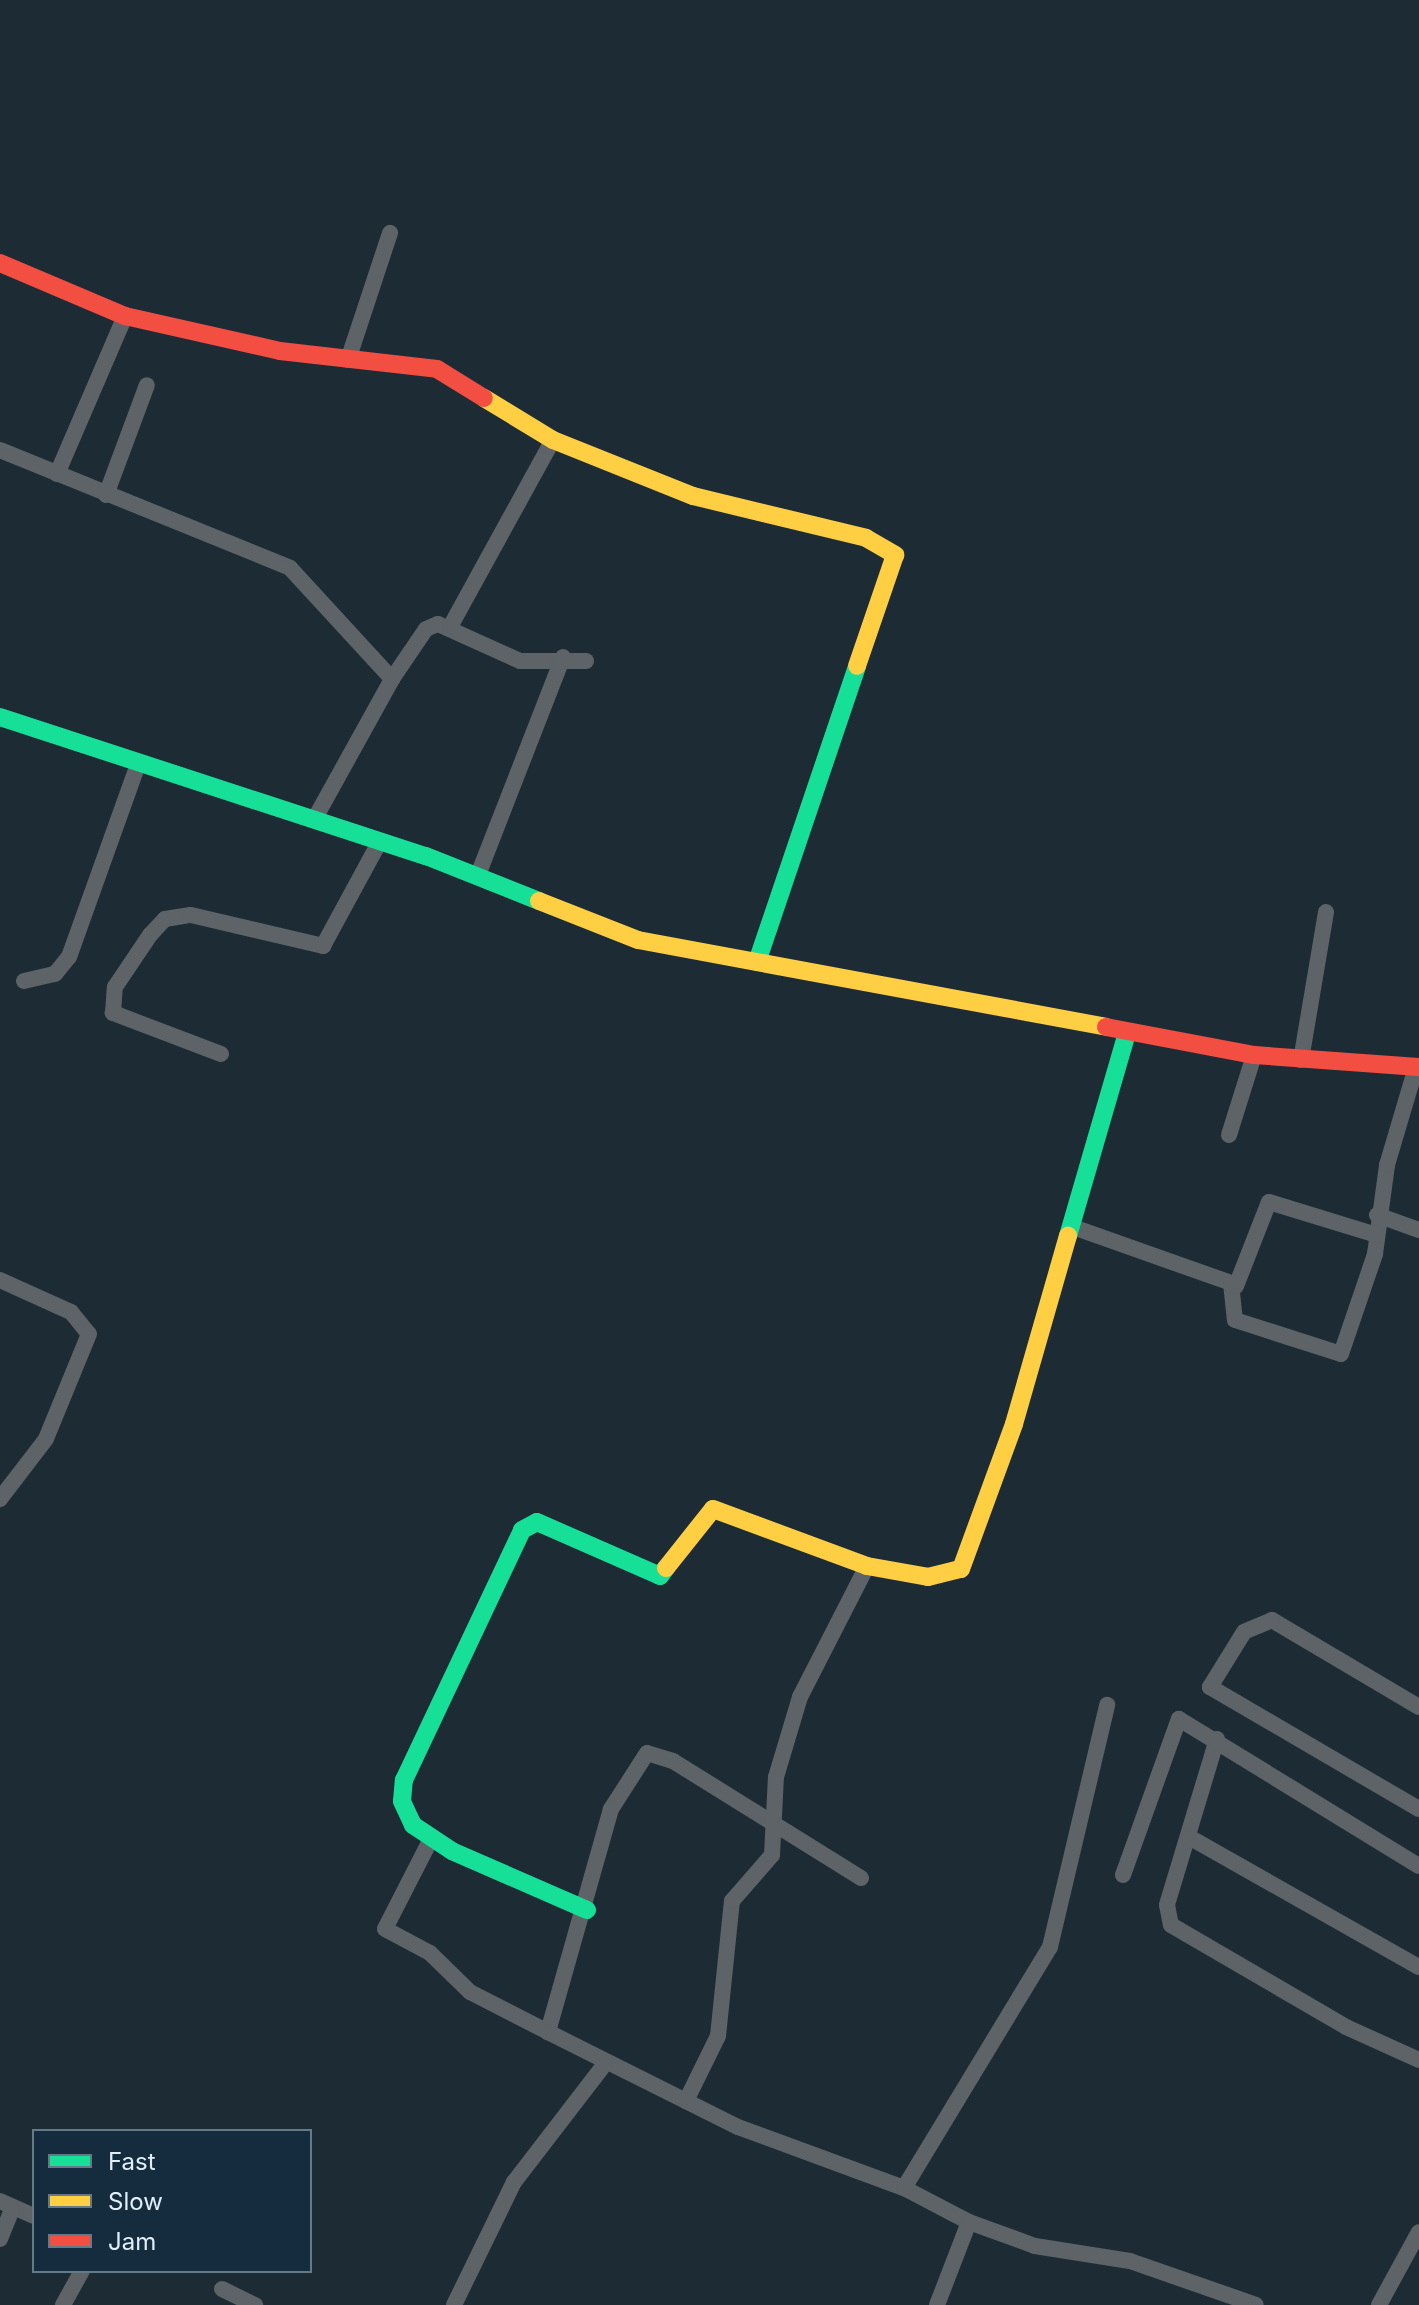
<!DOCTYPE html>
<style>
body{margin:0}
#map{position:relative;width:1419px;height:2305px;overflow:hidden;background:#1d2b34;font-family:Inter,sans-serif}
div>[style]{position:absolute}
.street>*{height:16px;margin:-8px;padding:0 8px;transform-origin:8px;border-radius:8px;background:#5d6366}
.fast>*{height:18px;margin:-9px;padding:0 9px;transform-origin:9px;border-radius:9px;background:#16e098}
.slow>*{height:18px;margin:-9px;padding:0 9px;transform-origin:9px;border-radius:9px;background:#ffcf43}
.jam>*{height:18px;margin:-9px;padding:0 9px;transform-origin:9px;border-radius:9px;background:#f24e42}
span{translate:-50% -50%;white-space:nowrap;text-align:center;line-height:1.15;-webkit-text-stroke:8px #142c3d;paint-order:stroke}
.legend{position:absolute;left:32px;top:2129px;width:280px;height:144px;box-sizing:border-box;background:#142c3d;border:2px solid #657a88;margin:0;padding:10px 14px;list-style:none;font-size:24px;color:#dfeef9}
.legend li{display:flex;align-items:center;gap:16px;height:40px}
.legend b{width:40px;border:2px solid #657a88}
</style>
<div id="map">
<div class="street">
<div style="left:348px;top:360px;width:134px;rotate:-71.7deg"></div>
<div style="left:0;top:450px;width:313px;rotate:22.1deg"></div>
<div style="left:290px;top:568px;width:151px;rotate:47.4deg"></div>
<div style="left:392px;top:679px;width:60px;rotate:-55.8deg"></div>
<div style="left:426px;top:629px;width:13px;rotate:-23deg"></div>
<div style="left:438px;top:624px;width:90px;rotate:24.3deg"></div>
<div style="left:520px;top:661px;width:66px"></div>
<div style="left:57px;top:474px;width:172px;rotate:-66.7deg"></div>
<div style="left:106px;top:495px;width:117px;rotate:-69.6deg"></div>
<div style="left:450px;top:627px;width:213px;rotate:-61.2deg"></div>
<div style="left:314px;top:820px;width:161px;rotate:-61deg"></div>
<div style="left:478px;top:875px;width:234px;rotate:-68.7deg"></div>
<div style="left:24px;top:981px;width:32px;rotate:-13deg"></div>
<div style="left:55px;top:974px;width:22px;rotate:-51deg"></div>
<div style="left:69px;top:957px;width:205px;rotate:-70.3deg"></div>
<div style="left:221px;top:1054px;width:116px;rotate:-159.2deg"></div>
<div style="left:113px;top:1013px;width:26px;rotate:-86deg"></div>
<div style="left:115px;top:987px;width:63px;rotate:-56.1deg"></div>
<div style="left:150px;top:935px;width:22px;rotate:-47deg"></div>
<div style="left:165px;top:919px;width:26px;rotate:-9deg"></div>
<div style="left:191px;top:915px;width:136px;rotate:13.2deg"></div>
<div style="left:323px;top:946px;width:119px;rotate:-61.5deg"></div>
<div style="left:1301px;top:1060px;width:150px;rotate:-80.4deg"></div>
<div style="left:1229px;top:1135px;width:84px;rotate:-72.6deg"></div>
<div style="left:1377px;top:1215px;width:45px;rotate:19.7deg"></div>
<div style="left:1073px;top:1227px;width:168px;rotate:19.5deg"></div>
<div style="left:1231px;top:1283px;width:37px;rotate:84deg"></div>
<div style="left:1235px;top:1320px;width:111px;rotate:17.8deg"></div>
<div style="left:1341px;top:1354px;width:106px;rotate:-71.2deg"></div>
<div style="left:1375px;top:1254px;width:90px;rotate:-82.3deg"></div>
<div style="left:1387px;top:1165px;width:102px;rotate:-73.5deg"></div>
<div style="left:0;top:1280px;width:78px;rotate:24.3deg"></div>
<div style="left:71px;top:1312px;width:28px;rotate:51deg"></div>
<div style="left:89px;top:1334px;width:113px;rotate:112.3deg"></div>
<div style="left:46px;top:1439px;width:76px;rotate:127.5deg"></div>
<div style="left:1236px;top:1286px;width:90px;rotate:-68.6deg"></div>
<div style="left:1269px;top:1202px;width:113px;rotate:17deg"></div>
<div style="left:1419px;top:1707px;width:171px;rotate:-149.4deg"></div>
<div style="left:1272px;top:1620px;width:30px;rotate:157deg"></div>
<div style="left:1244px;top:1632px;width:65px;rotate:121.7deg"></div>
<div style="left:1210px;top:1687px;width:242px;rotate:30.3deg"></div>
<div style="left:1217px;top:1739px;width:173px;rotate:106.8deg"></div>
<div style="left:1167px;top:1905px;width:20px;rotate:79deg"></div>
<div style="left:1171px;top:1925px;width:203px;rotate:30.2deg"></div>
<div style="left:1346px;top:2027px;width:80px;rotate:24.3deg"></div>
<div style="left:432px;top:1837px;width:103px;rotate:117.1deg"></div>
<div style="left:385px;top:1929px;width:51px;rotate:28.1deg"></div>
<div style="left:430px;top:1953px;width:56px;rotate:44.3deg"></div>
<div style="left:470px;top:1992px;width:88px;rotate:27.1deg"></div>
<div style="left:1189px;top:1837px;width:264px;rotate:29.5deg"></div>
<div style="left:1123px;top:1875px;width:166px;rotate:-70.3deg"></div>
<div style="left:1179px;top:1719px;width:281px;rotate:31.5deg"></div>
<div style="left:861px;top:1878px;width:221px;rotate:-148.1deg"></div>
<div style="left:673px;top:1761px;width:27px;rotate:-163deg"></div>
<div style="left:647px;top:1753px;width:67px;rotate:122.7deg"></div>
<div style="left:611px;top:1809px;width:232px;rotate:105.8deg"></div>
<div style="left:548px;top:2032px;width:212px;rotate:26.6deg"></div>
<div style="left:738px;top:2127px;width:177px;rotate:20.2deg"></div>
<div style="left:904px;top:2188px;width:73px;rotate:27.6deg"></div>
<div style="left:969px;top:2222px;width:70px;rotate:20deg"></div>
<div style="left:1035px;top:2246px;width:96px;rotate:9deg"></div>
<div style="left:1130px;top:2261px;width:133px;rotate:19.2deg"></div>
<div style="left:686px;top:2101px;width:72px;rotate:-63.8deg"></div>
<div style="left:718px;top:2036px;width:136px;rotate:-84.1deg"></div>
<div style="left:732px;top:1901px;width:61px;rotate:-49deg"></div>
<div style="left:772px;top:1855px;width:78px;rotate:-87.1deg"></div>
<div style="left:776px;top:1777px;width:84px;rotate:-73.3deg"></div>
<div style="left:800px;top:1697px;width:147px;rotate:-62.9deg"></div>
<div style="left:904px;top:2188px;width:282px;rotate:-58.8deg"></div>
<div style="left:1050px;top:1947px;width:249px;rotate:-76.7deg"></div>
<div style="left:0;top:2201px;width:37px;rotate:24deg"></div>
<div style="left:0;top:2239px;width:31px;rotate:-68deg"></div>
<div style="left:222px;top:2289px;width:37px;rotate:26deg"></div>
<div style="left:63px;top:2305px;width:39px;rotate:-61deg"></div>
<div style="left:454px;top:2305px;width:137px;rotate:-64deg"></div>
<div style="left:514px;top:2182px;width:149px;rotate:-52.4deg"></div>
<div style="left:937px;top:2305px;width:89px;rotate:-68.9deg"></div>
<div style="left:1379px;top:2305px;width:83px;rotate:-61.3deg"></div>
</div>
<div class="fast">
<div style="left:0;top:717px;width:448px;rotate:18.1deg"></div>
<div style="left:426px;top:856px;width:122px;rotate:21.7deg"></div>
<div style="left:757px;top:962px;width:312px;rotate:-71.3deg"></div>
<div style="left:1068px;top:1236px;width:211px;rotate:-73.8deg"></div>
<div style="left:587px;top:1910px;width:147px;rotate:-156.4deg"></div>
<div style="left:452px;top:1851px;width:47px;rotate:-146.3deg"></div>
<div style="left:413px;top:1825px;width:26px;rotate:-115deg"></div>
<div style="left:402px;top:1801px;width:21px;rotate:-85deg"></div>
<div style="left:404px;top:1780px;width:276px;rotate:-64.7deg"></div>
<div style="left:522px;top:1530px;width:17px;rotate:-28deg"></div>
<div style="left:537px;top:1522px;width:134px;rotate:23.7deg"></div>
<div style="left:660px;top:1576px;width:10px;rotate:-53deg"></div>
</div>
<div class="slow">
<div style="left:484px;top:398px;width:81px;rotate:31.3deg"></div>
<div style="left:553px;top:440px;width:151px;rotate:21.8deg"></div>
<div style="left:693px;top:496px;width:178px;rotate:13.6deg"></div>
<div style="left:866px;top:538px;width:34px;rotate:30deg"></div>
<div style="left:895px;top:555px;width:117px;rotate:108.9deg"></div>
<div style="left:539px;top:901px;width:106px;rotate:21.5deg"></div>
<div style="left:638px;top:940px;width:476px;rotate:10.5deg"></div>
<div style="left:666px;top:1568px;width:75px;rotate:-51.5deg"></div>
<div style="left:713px;top:1509px;width:164px;rotate:20.3deg"></div>
<div style="left:867px;top:1566px;width:62px;rotate:10.2deg"></div>
<div style="left:928px;top:1577px;width:34px;rotate:-14deg"></div>
<div style="left:961px;top:1569px;width:154px;rotate:-69.9deg"></div>
<div style="left:1014px;top:1424px;width:196px;rotate:-74deg"></div>
</div>
<div class="jam">
<div style="left:0;top:263px;width:136px;rotate:23deg"></div>
<div style="left:125px;top:316px;width:159px;rotate:12.7deg"></div>
<div style="left:280px;top:351px;width:158px;rotate:6.5deg"></div>
<div style="left:437px;top:369px;width:55px;rotate:31.7deg"></div>
<div style="left:1106px;top:1027px;width:151px;rotate:10.7deg"></div>
<div style="left:1254px;top:1055px;width:165px;rotate:4.2deg"></div>
</div>
<ul class="legend">
<li><b style="height:10px;background:#16e098"></b>Fast</li>
<li><b style="height:10px;background:#ffcf43"></b>Slow</li>
<li><b style="height:10px;background:#f24e42"></b>Jam</li>
</ul>
</div>
